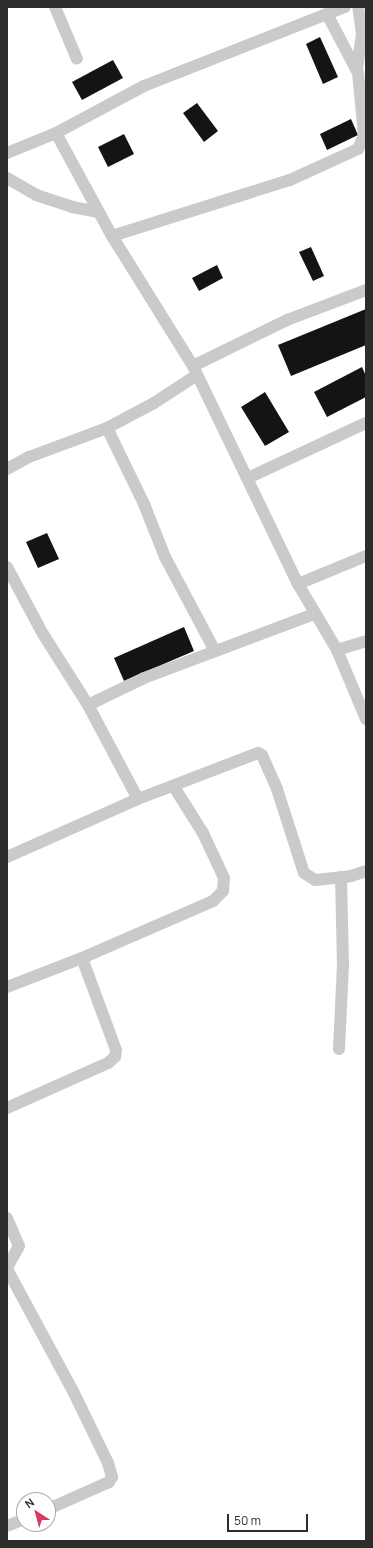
<!DOCTYPE html>
<style>
body{margin:0}
#map{position:relative;width:373px;height:1548px;overflow:hidden;background:#fff;font-family:Manrope,sans-serif}
div>[style]{position:absolute}
.building>*{inset:0;background:#141414}
.minor>*{height:12px;margin:-6px;padding:0 6px;transform-origin:6px;border-radius:6px;background:#cacaca}
span{translate:-50% -50%;white-space:nowrap;text-align:center;line-height:1.15;-webkit-text-stroke:4px #fff;paint-order:stroke}
.frame{position:absolute;inset:0;border:8px solid #2d2d2d;pointer-events:none}
.north{position:absolute;left:16px;top:1492px;width:40px;height:40px;box-sizing:border-box;background:#fff;border:1px solid #ababab;border-radius:50%;rotate:324deg;font-size:11px;font-weight:700;line-height:16px;text-align:center;color:#2d2d2d}
.north::after{content:'';display:block;margin:auto;width:14px;height:18px;background:#da3a5b;clip-path:polygon(50% 0,100% 100%,50% 72%,0 100%)}
.scale{position:absolute;left:227px;top:1514px;width:81px;height:18px;box-sizing:border-box;border:2px solid #2d2d2d;border-top:0;padding-left:5px;font-size:12px;line-height:14px;white-space:nowrap;color:#2d2d2d;-webkit-text-stroke:3px #fff;paint-order:stroke}
</style>
<div id="map">
<div class="building">
<div style="clip-path:polygon(320px 37px,338px 77px,323px 84px,306px 44px)"></div>
<div style="clip-path:polygon(113px 60px,123px 78px,82px 100px,72px 82px)"></div>
<div style="clip-path:polygon(197px 103px,218px 131px,204px 142px,183px 113px)"></div>
<div style="clip-path:polygon(351px 119px,358px 135px,327px 150px,320px 134px)"></div>
<div style="clip-path:polygon(124px 134px,134px 154px,108px 167px,98px 147px)"></div>
<div style="clip-path:polygon(311px 247px,324px 276px,313px 281px,299px 252px)"></div>
<div style="clip-path:polygon(217px 265px,223px 278px,199px 291px,192px 278px)"></div>
<div style="clip-path:polygon(366px 309px,366px 345px,291px 376px,278px 345px)"></div>
<div style="clip-path:polygon(362px 367px,366px 376px,366px 397px,327px 417px,314px 392px)"></div>
<div style="clip-path:polygon(265px 392px,289px 432px,265px 446px,241px 407px)"></div>
<div style="clip-path:polygon(47px 533px,59px 559px,38px 568px,26px 542px)"></div>
<div style="clip-path:polygon(184px 627px,194px 651px,124px 681px,114px 658px)"></div>
</div>
<div class="minor">
<div style="left:55px;top:7px;width:56px;rotate:67.1deg"></div>
<div style="left:357px;top:69px;width:35px;rotate:-82deg"></div>
<div style="left:362px;top:34px;width:27px;rotate:-98deg"></div>
<div style="left:56px;top:133px;width:117px;rotate:61.5deg"></div>
<div style="left:112px;top:236px;width:153px;rotate:58.1deg"></div>
<div style="left:193px;top:366px;width:242px;rotate:64.3deg"></div>
<div style="left:298px;top:584px;width:77px;rotate:59.4deg"></div>
<div style="left:337px;top:650px;width:75px;rotate:67.2deg"></div>
<div style="left:7px;top:153px;width:53px;rotate:-22.2deg"></div>
<div style="left:56px;top:133px;width:100px;rotate:-28.1deg"></div>
<div style="left:144px;top:86px;width:216px;rotate:-21.5deg"></div>
<div style="left:7px;top:178px;width:34px;rotate:30deg"></div>
<div style="left:36px;top:195px;width:38px;rotate:18deg"></div>
<div style="left:72px;top:207px;width:26px;rotate:11deg"></div>
<div style="left:112px;top:236px;width:187px;rotate:-17.5deg"></div>
<div style="left:290px;top:180px;width:75px;rotate:-24.5deg"></div>
<div style="left:358px;top:149px;width:15px;rotate:-67deg"></div>
<div style="left:364px;top:135px;width:62px;rotate:-95.5deg"></div>
<div style="left:358px;top:73px;width:67px;rotate:-117.7deg"></div>
<div style="left:193px;top:366px;width:105px;rotate:-26.1deg"></div>
<div style="left:287px;top:320px;width:85px;rotate:-20.8deg"></div>
<div style="left:107px;top:428px;width:85px;rotate:64deg"></div>
<div style="left:144px;top:504px;width:57px;rotate:68.4deg"></div>
<div style="left:165px;top:557px;width:106px;rotate:62deg"></div>
<div style="left:7px;top:469px;width:25px;rotate:-29deg"></div>
<div style="left:29px;top:457px;width:83px;rotate:-20.4deg"></div>
<div style="left:107px;top:428px;width:53px;rotate:-28deg"></div>
<div style="left:154px;top:403px;width:51px;rotate:-33.1deg"></div>
<div style="left:248px;top:478px;width:130px;rotate:-25deg"></div>
<div style="left:7px;top:567px;width:76px;rotate:61.8deg"></div>
<div style="left:43px;top:634px;width:84px;rotate:57.6deg"></div>
<div style="left:88px;top:705px;width:106px;rotate:62deg"></div>
<div style="left:298px;top:584px;width:74px;rotate:-22.4deg"></div>
<div style="left:337px;top:650px;width:30px;rotate:-17deg"></div>
<div style="left:88px;top:705px;width:62px;rotate:-25.7deg"></div>
<div style="left:144px;top:678px;width:182px;rotate:-20.6deg"></div>
<div style="left:7px;top:857px;width:143px;rotate:-23.9deg"></div>
<div style="left:138px;top:799px;width:129px;rotate:-21deg"></div>
<div style="left:258px;top:753px;width:4px;rotate:27deg"></div>
<div style="left:262px;top:755px;width:37px;rotate:66deg"></div>
<div style="left:277px;top:789px;width:88px;rotate:72.2deg"></div>
<div style="left:304px;top:873px;width:13px;rotate:32deg"></div>
<div style="left:315px;top:880px;width:36px;rotate:-6deg"></div>
<div style="left:351px;top:876px;width:16px;rotate:-18deg"></div>
<div style="left:7px;top:987px;width:80px;rotate:-21.1deg"></div>
<div style="left:82px;top:958px;width:143px;rotate:-23.5deg"></div>
<div style="left:213px;top:901px;width:14px;rotate:-45deg"></div>
<div style="left:223px;top:891px;width:13px;rotate:-86deg"></div>
<div style="left:224px;top:878px;width:50px;rotate:-115deg"></div>
<div style="left:203px;top:833px;width:54px;rotate:-122.2deg"></div>
<div style="left:339px;top:1049px;width:84px;rotate:-87.3deg"></div>
<div style="left:343px;top:965px;width:88px;rotate:-91.3deg"></div>
<div style="left:7px;top:1108px;width:111px;rotate:-24deg"></div>
<div style="left:108px;top:1063px;width:9px;rotate:-41deg"></div>
<div style="left:115px;top:1057px;width:7px;rotate:-82deg"></div>
<div style="left:116px;top:1050px;width:98px;rotate:-110.3deg"></div>
<div style="left:7px;top:1218px;width:30px;rotate:67deg"></div>
<div style="left:19px;top:1246px;width:25px;rotate:119deg"></div>
<div style="left:7px;top:1269px;width:139px;rotate:61.6deg"></div>
<div style="left:73px;top:1391px;width:80px;rotate:64.1deg"></div>
<div style="left:108px;top:1463px;width:15px;rotate:74deg"></div>
<div style="left:112px;top:1477px;width:6px;rotate:121deg"></div>
<div style="left:109px;top:1482px;width:67px;rotate:156.1deg"></div>
<div style="left:7px;top:1526px;width:18px;rotate:-22deg"></div>
</div>
<div class="frame"></div>
<div class="north">N</div>
<div class="scale">50 m</div>
</div>
